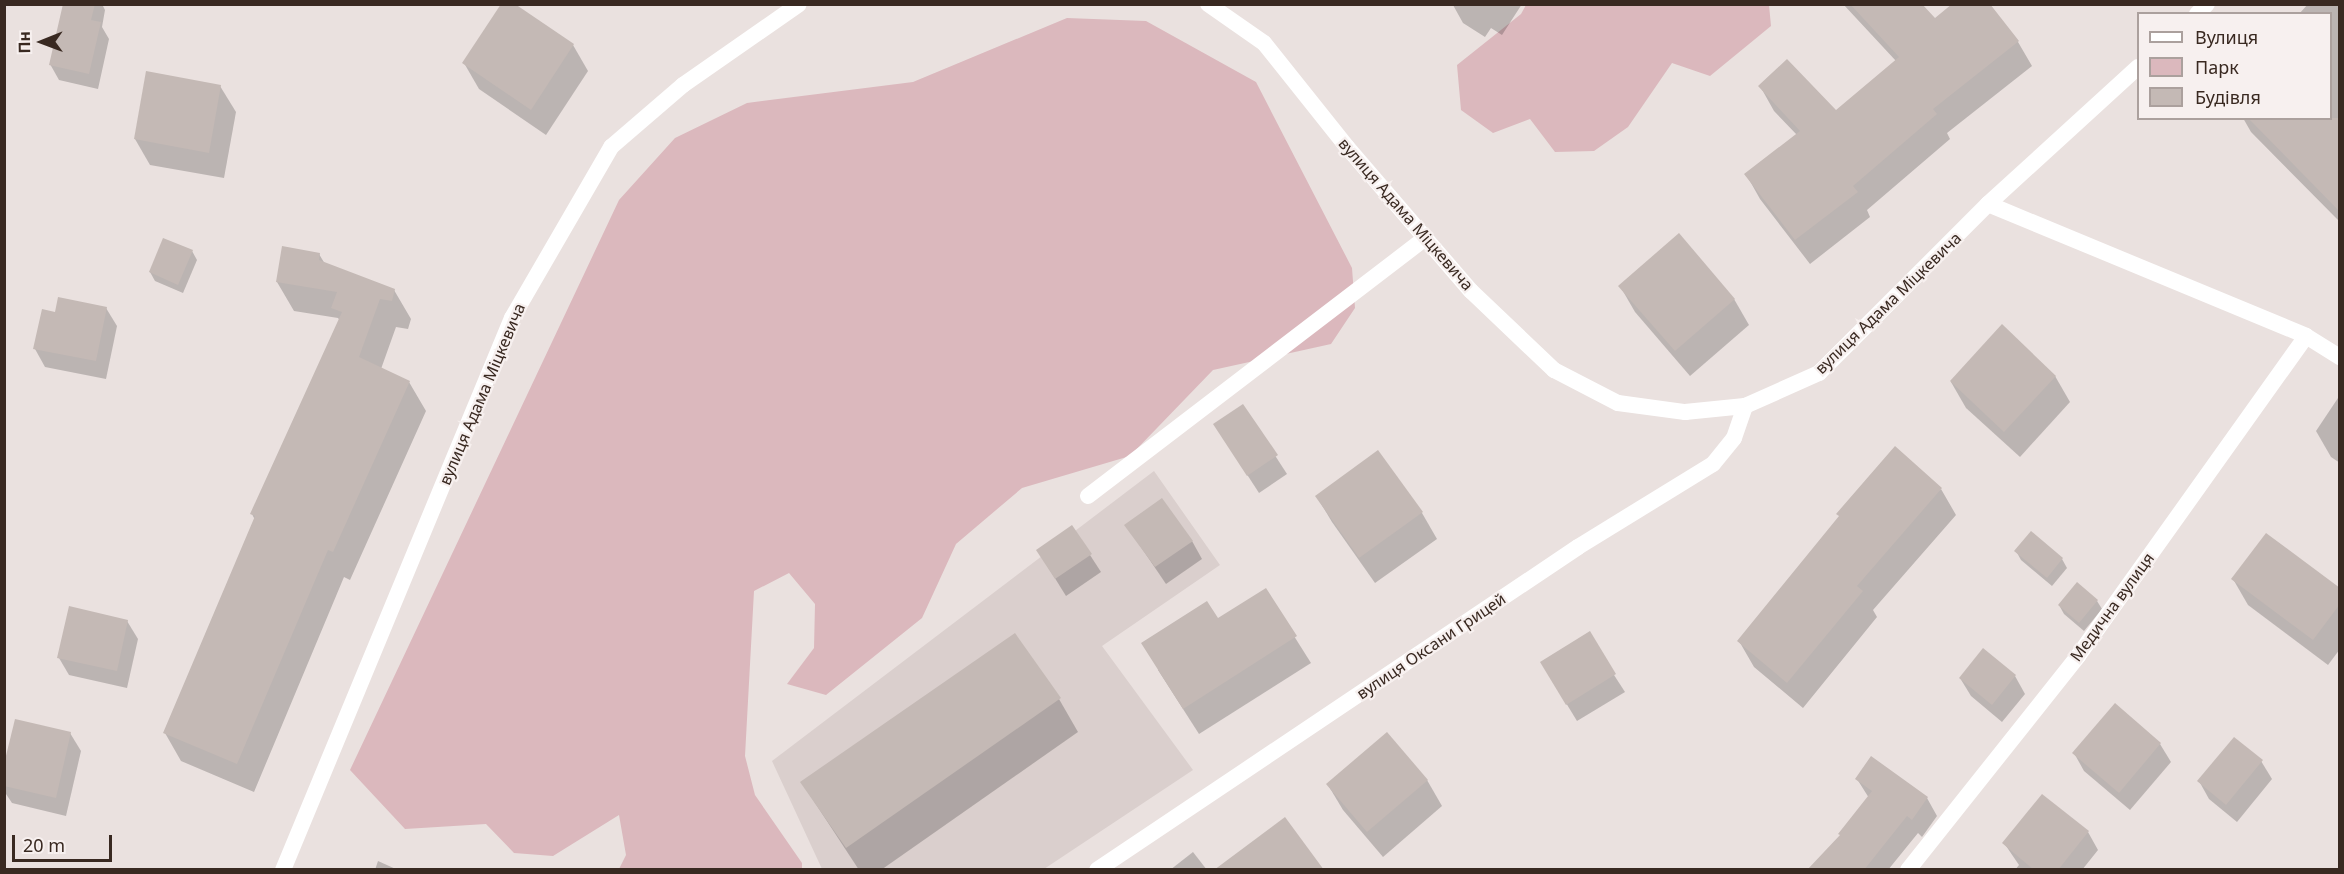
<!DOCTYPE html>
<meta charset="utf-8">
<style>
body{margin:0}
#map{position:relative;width:2344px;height:874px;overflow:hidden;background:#eae1df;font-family:"Noto Sans",sans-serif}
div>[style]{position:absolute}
.built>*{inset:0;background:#dacfcd}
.green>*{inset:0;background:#dbb8bd}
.shadow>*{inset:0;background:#0003}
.building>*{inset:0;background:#c4b9b5}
.service>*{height:16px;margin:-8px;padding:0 8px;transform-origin:8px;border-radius:8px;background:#fff}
.minor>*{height:16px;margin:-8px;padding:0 8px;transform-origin:8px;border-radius:8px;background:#fff}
.tertiary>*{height:16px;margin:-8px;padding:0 8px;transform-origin:8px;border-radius:8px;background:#fff}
span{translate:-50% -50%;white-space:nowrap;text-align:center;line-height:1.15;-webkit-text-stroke:4.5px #f7f0ef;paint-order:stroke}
.street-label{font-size:16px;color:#392921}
.frame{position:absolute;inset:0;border:6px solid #392921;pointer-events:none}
.legend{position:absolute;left:2137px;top:12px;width:195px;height:108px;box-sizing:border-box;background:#f7f0ef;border:2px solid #aba09d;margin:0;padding:8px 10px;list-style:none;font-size:18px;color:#392921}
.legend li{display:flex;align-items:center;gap:12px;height:30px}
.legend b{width:30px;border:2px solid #aba09d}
.north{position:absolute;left:12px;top:12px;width:60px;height:60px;-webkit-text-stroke:4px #f7f0ef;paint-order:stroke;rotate:269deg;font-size:16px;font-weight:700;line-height:24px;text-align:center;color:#392921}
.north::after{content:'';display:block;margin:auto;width:21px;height:27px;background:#392921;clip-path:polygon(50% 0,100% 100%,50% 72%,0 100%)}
.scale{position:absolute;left:12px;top:835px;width:100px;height:27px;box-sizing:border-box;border:3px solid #392921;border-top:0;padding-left:8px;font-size:18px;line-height:21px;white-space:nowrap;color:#392921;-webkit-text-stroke:4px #f7f0ef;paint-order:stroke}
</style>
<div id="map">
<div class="built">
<div style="clip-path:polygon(1154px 471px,1220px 565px,1102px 646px,1193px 770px,1044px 869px,822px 869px,772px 761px)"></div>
</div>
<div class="green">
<div style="clip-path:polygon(1526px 5px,1769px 5px,1771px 26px,1710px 76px,1672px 63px,1628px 127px,1594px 151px,1555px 152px,1530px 119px,1493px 133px,1461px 110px,1457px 65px,1521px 14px)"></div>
<div style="clip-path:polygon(1067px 18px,1146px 21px,1256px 82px,1352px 268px,1355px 308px,1331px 344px,1213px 370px,1130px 456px,1022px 488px,956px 544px,922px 618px,826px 695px,787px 684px,814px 648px,815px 604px,789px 573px,754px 591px,745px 756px,755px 795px,802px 863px,802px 869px,619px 869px,626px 855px,619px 815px,553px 856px,514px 853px,486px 824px,405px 829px,350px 770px,619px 200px,675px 138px,747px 103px,913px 82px)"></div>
</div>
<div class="shadow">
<div style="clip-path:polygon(64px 4px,102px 4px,105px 10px,102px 27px,109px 39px,98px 89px,59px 80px,50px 64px)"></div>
<div style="clip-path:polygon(512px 4px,573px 45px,588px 71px,546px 135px,479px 89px,464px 63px)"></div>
<div style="clip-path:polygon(1522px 4px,1502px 35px,1491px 28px,1485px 37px,1463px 23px,1453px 5px)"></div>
<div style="clip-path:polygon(1843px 4px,1920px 4px,1935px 20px,1988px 4px,2018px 42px,2032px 66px,1947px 133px,1950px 139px,1867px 210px,1870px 217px,1810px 264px,1760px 199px,1746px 174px,1797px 135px,1774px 111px,1760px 86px,1836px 112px,1896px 61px)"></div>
<div style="clip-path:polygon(2308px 4px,2340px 4px,2340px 222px,2251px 132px,2243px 118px,2330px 118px,2330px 14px,2299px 14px)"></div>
<div style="clip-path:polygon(220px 86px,236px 112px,224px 178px,150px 165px,135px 139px)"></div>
<div style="clip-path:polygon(192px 251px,197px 260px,183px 293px,155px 281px,150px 272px)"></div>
<div style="clip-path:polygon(319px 254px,325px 264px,394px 290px,411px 319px,408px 329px,396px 327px,381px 369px,409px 382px,426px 411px,350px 580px,344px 577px,254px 792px,181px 761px,165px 733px,255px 520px,252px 514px,340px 321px,338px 318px,294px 311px,277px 282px)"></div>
<div style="clip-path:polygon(1620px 286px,1734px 299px,1749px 325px,1690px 376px,1635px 312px)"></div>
<div style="clip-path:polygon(106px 308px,117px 326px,106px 379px,45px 367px,35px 349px,56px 314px)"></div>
<div style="clip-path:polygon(2055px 376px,2070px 402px,2020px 457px,1966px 408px,1951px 382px)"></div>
<div style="clip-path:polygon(2340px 395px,2340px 463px,2331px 457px,2316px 431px)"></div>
<div style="clip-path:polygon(1243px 406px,1287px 474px,1259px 493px,1215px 425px)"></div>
<div style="clip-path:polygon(1941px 489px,1956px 515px,1873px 610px,1877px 617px,1803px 708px,1754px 667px,1739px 641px)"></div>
<div style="clip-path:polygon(1317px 497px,1422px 513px,1437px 539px,1375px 583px,1332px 522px)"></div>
<div style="clip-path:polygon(1126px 525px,1192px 541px,1202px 559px,1166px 584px)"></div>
<div style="clip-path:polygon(1038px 551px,1090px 555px,1101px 572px,1066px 596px)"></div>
<div style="clip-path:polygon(2016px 551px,2062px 559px,2067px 568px,2052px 586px,2021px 560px)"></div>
<div style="clip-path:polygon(2233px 579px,2340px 590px,2340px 649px,2328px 665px,2248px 605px)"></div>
<div style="clip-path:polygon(1265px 590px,1311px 663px,1199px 734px,1158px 670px,1217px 620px)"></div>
<div style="clip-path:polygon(2097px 601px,2102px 609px,2084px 631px,2064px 614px,2059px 605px)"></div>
<div style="clip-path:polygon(127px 621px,138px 639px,127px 688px,69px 675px,59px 658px)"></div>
<div style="clip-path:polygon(1984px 650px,2015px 676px,2025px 694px,2002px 722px,1971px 696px,1960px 678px)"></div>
<div style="clip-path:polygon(1614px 675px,1625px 692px,1577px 721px,1552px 680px)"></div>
<div style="clip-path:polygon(1059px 699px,1078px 732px,881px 870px,859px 870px,802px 783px)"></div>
<div style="clip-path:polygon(70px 733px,81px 751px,66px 816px,12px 803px,4px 791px,4px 770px)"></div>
<div style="clip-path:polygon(2160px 744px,2171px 762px,2130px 810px,2084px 771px,2074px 753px)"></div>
<div style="clip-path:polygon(2261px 761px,2272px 779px,2237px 822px,2209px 799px,2199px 781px)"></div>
<div style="clip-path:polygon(1857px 779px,1927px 798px,1937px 816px,1922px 837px,1918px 833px,1888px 870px,1809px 870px,1841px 836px,1869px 798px)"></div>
<div style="clip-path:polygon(1427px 780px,1442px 806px,1383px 857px,1343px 810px,1328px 785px)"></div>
<div style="clip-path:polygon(2088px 832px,2098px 850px,2082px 870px,2015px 870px,2019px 865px,2004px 843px)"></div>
<div style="clip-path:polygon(1193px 852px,1207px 870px,1170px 870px)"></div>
<div style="clip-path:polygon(378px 861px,398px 870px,375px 870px)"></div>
</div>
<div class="building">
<div style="clip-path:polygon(63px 4px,95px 4px,91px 20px,101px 22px,89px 74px,49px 65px)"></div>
<div style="clip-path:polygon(501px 4px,515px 4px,574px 44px,531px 110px,462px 63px)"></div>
<div style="clip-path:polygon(1850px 4px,1922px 4px,1935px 18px,1952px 4px,1990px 4px,2019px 41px,1933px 109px,1937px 114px,1853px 186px,1858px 192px,1795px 240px,1744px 174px,1800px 131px,1758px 86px,1787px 59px,1836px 110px,1899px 57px)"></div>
<div style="clip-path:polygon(146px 71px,221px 85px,209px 153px,134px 139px)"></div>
<div style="clip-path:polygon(2248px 118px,2340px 118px,2340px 212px)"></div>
<div style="clip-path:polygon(1679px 233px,1735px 299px,1675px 351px,1618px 286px)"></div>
<div style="clip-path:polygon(163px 238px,193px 250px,178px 285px,149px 272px)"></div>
<div style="clip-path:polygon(282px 246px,320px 253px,319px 260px,395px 289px,392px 301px,380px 299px,359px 357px,410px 381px,333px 552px,328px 550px,237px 764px,163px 733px,255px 516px,250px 514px,342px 312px,331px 308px,337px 292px,276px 282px)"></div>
<div style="clip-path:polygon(58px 297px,107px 307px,96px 361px,33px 349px,42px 309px,55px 312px)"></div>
<div style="clip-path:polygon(2002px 324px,2056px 376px,2004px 432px,1950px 381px)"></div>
<div style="clip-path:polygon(1243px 404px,1278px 455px,1247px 476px,1213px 424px)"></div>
<div style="clip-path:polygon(1895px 446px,1942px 488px,1857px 586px,1863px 591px,1787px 683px,1737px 641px,1839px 516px,1836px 514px)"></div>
<div style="clip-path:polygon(1378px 450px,1423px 512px,1359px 558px,1315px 496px)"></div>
<div style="clip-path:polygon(1162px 498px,1193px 541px,1155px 567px,1124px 525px)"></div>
<div style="clip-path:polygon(1072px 525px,1092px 554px,1055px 579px,1036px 550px)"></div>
<div style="clip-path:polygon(2031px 531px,2063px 558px,2047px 578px,2014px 551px)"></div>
<div style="clip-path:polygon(2266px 533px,2340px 588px,2340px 604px,2313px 640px,2231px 579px)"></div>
<div style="clip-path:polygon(2077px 582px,2098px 600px,2079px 623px,2058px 605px)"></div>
<div style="clip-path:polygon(1266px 588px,1297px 636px,1183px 709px,1141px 643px,1207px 601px,1218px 618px)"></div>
<div style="clip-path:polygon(69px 606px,128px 620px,117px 671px,57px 658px)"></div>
<div style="clip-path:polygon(1590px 631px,1616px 674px,1566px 705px,1540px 662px)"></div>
<div style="clip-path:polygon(1015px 633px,1061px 698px,846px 848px,800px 782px)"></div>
<div style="clip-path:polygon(1983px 648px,2016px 675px,1992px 705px,1959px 678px)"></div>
<div style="clip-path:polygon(2115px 703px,2161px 743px,2119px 793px,2072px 753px)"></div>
<div style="clip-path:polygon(15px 719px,71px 732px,56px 798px,4px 786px,4px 764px)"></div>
<div style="clip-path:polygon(1387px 732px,1428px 780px,1367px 832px,1326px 784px)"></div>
<div style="clip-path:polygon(2234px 737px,2263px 760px,2226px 805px,2197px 781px)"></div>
<div style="clip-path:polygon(1871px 756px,1928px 797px,1912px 820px,1907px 816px,1864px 870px,1807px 870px,1840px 835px,1838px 834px,1872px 791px,1855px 779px)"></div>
<div style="clip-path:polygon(2042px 794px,2089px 831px,2058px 870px,2034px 870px,2002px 843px)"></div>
<div style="clip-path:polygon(1285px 817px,1324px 870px,1214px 870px)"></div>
</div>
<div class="service">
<div style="left:1088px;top:496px;width:424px;rotate:-37.4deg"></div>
</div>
<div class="minor">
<div style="left:1988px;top:204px;width:344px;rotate:22.5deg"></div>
<div style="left:2306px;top:336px;width:40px;rotate:32deg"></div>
<div style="left:1097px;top:870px;width:579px;rotate:-33.88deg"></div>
<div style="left:1578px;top:547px;width:158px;rotate:-31.6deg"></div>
<div style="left:1713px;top:464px;width:33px;rotate:-51deg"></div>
<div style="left:1734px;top:438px;width:34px;rotate:-71deg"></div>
<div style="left:1908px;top:870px;width:273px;rotate:-51.5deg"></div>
<div style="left:2078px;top:656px;width:393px;rotate:-54.5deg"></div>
</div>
<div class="tertiary">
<div style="left:1208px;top:4px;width:68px;rotate:34.9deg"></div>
<div style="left:1264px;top:43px;width:133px;rotate:51.4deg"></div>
<div style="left:1347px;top:147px;width:190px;rotate:49.3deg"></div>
<div style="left:1471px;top:291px;width:115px;rotate:43.6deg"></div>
<div style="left:1554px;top:370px;width:72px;rotate:27.3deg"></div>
<div style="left:1618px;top:403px;width:68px;rotate:7.7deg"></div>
<div style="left:1685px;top:412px;width:60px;rotate:-5.7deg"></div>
<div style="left:1745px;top:406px;width:81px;rotate:-24deg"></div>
<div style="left:1819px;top:373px;width:239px;rotate:-45deg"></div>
<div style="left:1988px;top:204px;width:203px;rotate:-42.4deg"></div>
<div style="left:2197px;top:14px;width:14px;rotate:-45deg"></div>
<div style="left:283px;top:870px;width:598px;rotate:-67.47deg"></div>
<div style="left:512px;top:318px;width:198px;rotate:-59.9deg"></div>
<div style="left:611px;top:147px;width:95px;rotate:-40.7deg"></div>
<div style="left:683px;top:85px;width:141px;rotate:-34.9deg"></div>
</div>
<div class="street-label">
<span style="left:1406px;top:214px;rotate:49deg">вулиця Адама Міцкевича</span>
<span style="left:1888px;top:303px;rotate:-44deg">вулиця Адама Міцкевича</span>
<span style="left:482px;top:394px;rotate:-67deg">вулиця Адама Міцкевича</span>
<span style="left:2112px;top:607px;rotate:-54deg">Медична вулиця</span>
<span style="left:1431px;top:646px;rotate:-34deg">вулиця Оксани Грицей</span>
</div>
<div class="frame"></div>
<ul class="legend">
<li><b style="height:8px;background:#fff"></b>Вулиця</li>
<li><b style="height:16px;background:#dbb8bd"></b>Парк</li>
<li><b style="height:16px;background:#c4b9b5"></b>Будівля</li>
</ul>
<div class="north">Пн</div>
<div class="scale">20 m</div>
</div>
